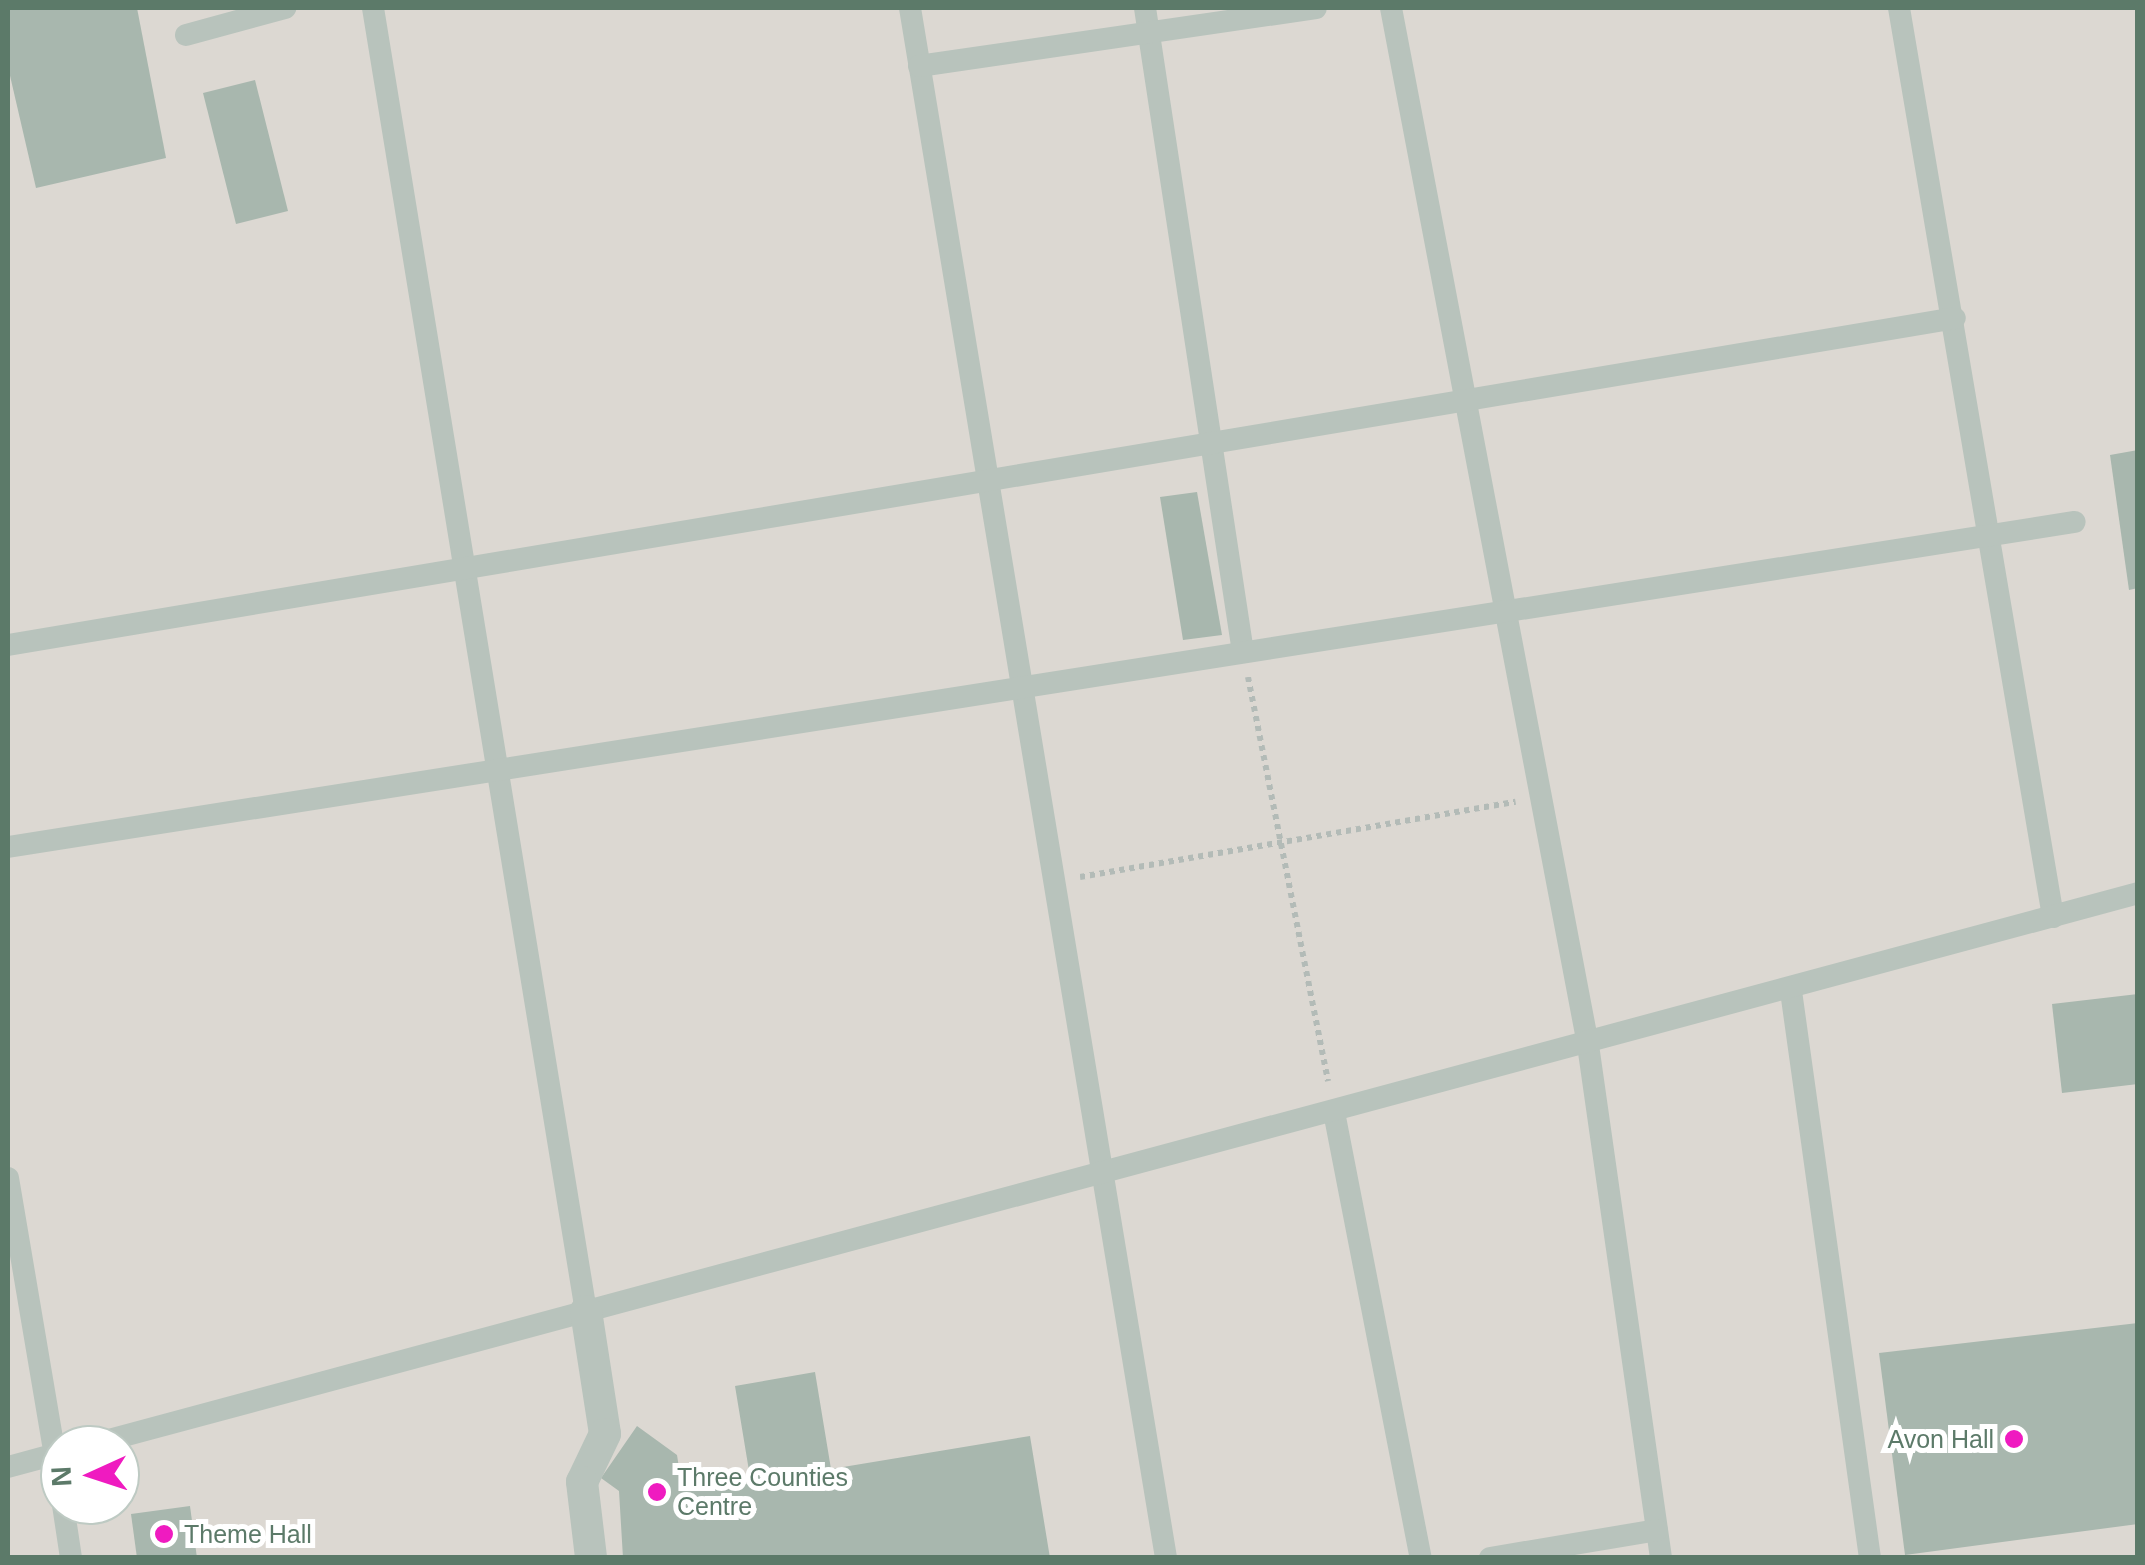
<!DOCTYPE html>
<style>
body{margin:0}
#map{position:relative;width:2145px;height:1565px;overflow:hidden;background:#f7f3f3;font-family:Arial,sans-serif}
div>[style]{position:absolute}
.green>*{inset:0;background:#dcd8d2}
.building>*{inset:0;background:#a8b7ae}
.path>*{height:6px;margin-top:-3px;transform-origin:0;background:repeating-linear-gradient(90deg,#b3bbb7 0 5px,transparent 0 10px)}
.service>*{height:22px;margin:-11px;padding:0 11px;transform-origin:11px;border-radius:11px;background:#b8c3bc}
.pedestrian>*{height:32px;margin:-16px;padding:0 16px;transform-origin:16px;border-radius:16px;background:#b8c3bc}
.dots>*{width:28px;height:28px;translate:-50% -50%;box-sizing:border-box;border:5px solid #fff;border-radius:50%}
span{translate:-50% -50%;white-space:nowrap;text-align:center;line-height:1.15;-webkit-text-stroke:10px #fff;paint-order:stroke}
.poi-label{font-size:25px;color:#5c7a69}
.right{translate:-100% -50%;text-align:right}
.left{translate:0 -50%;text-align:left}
.frame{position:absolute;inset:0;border:10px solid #5c7a69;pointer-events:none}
.north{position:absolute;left:40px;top:1425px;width:100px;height:100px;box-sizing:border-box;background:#fff;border:2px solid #becac3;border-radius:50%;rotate:267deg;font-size:28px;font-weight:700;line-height:40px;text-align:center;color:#5c7a69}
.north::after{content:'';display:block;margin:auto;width:35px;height:45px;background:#ef1bc0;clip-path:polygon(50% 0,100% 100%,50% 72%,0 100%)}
</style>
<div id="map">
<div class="green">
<i style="clip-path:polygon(evenodd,8px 8px,2137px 8px,2137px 1557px,8px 1558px,8px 8px,60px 1445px,120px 1445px,120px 1505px,60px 1505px,60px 1445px)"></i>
</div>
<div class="building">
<i style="clip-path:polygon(8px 8px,137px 8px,166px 158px,36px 188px,8px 67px)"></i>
<i style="clip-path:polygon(255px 80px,288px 211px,236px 224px,203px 93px)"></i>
<i style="clip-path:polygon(2138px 450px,2138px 588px,2129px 590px,2110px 455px)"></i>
<i style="clip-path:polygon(1197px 492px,1222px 635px,1183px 640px,1160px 497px)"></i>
<i style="clip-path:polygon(2138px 994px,2138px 1084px,2062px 1093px,2052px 1004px)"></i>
<i style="clip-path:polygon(2138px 1323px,2138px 1524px,1905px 1555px,1879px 1353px)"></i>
<i style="clip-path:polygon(815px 1372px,831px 1469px,1030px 1436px,1050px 1558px,623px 1558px,619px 1491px,601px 1478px,637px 1426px,677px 1455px,682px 1487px,751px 1483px,735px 1386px)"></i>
<i style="clip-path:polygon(190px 1506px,197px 1558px,137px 1558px,131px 1514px)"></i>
</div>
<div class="path">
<i style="left:1248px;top:677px;width:412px;rotate:78.8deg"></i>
<i style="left:1080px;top:877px;width:442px;rotate:-9.8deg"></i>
</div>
<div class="service">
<i style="left:373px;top:8px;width:1320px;rotate:80.72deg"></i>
<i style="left:910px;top:8px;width:1571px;rotate:80.62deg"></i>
<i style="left:1145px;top:8px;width:651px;rotate:81.35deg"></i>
<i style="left:1391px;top:8px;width:1056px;rotate:79.24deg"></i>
<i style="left:1588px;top:1045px;width:518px;rotate:81.9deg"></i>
<i style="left:1899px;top:8px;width:922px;rotate:80.38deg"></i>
<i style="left:186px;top:35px;width:103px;rotate:-15.3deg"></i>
<i style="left:919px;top:66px;width:401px;rotate:-8.3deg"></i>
<i style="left:8px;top:645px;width:1974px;rotate:-9.53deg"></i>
<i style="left:8px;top:847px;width:2092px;rotate:-8.94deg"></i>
<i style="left:1791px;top:991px;width:572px;rotate:82.07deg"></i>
<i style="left:1334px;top:1112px;width:454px;rotate:79deg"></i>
<i style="left:8px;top:1178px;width:311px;rotate:80.4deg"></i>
<i style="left:90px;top:1445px;width:2121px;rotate:-15.08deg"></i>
<i style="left:8px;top:1467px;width:54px;rotate:-15.1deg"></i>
<i style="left:63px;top:1505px;width:54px;rotate:81.4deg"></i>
<i style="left:1490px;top:1558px;width:169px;rotate:-9.5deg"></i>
</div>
<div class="pedestrian">
<i style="left:586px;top:1311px;width:124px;rotate:81.2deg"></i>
<i style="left:605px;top:1434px;width:53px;rotate:115.6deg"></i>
<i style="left:582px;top:1482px;width:77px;rotate:83.2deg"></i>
</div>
<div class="dots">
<i style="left:2014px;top:1439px;background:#ef1bc0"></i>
<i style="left:657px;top:1492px;background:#ef1bc0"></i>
<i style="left:164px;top:1534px;background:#ef1bc0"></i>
</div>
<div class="poi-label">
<span class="right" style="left:1994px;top:1439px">Avon Hall</span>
<span class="left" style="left:677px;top:1492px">Three Counties<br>Centre</span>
<span class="left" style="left:184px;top:1534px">Theme Hall</span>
</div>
<div class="frame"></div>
<div class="north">N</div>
</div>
